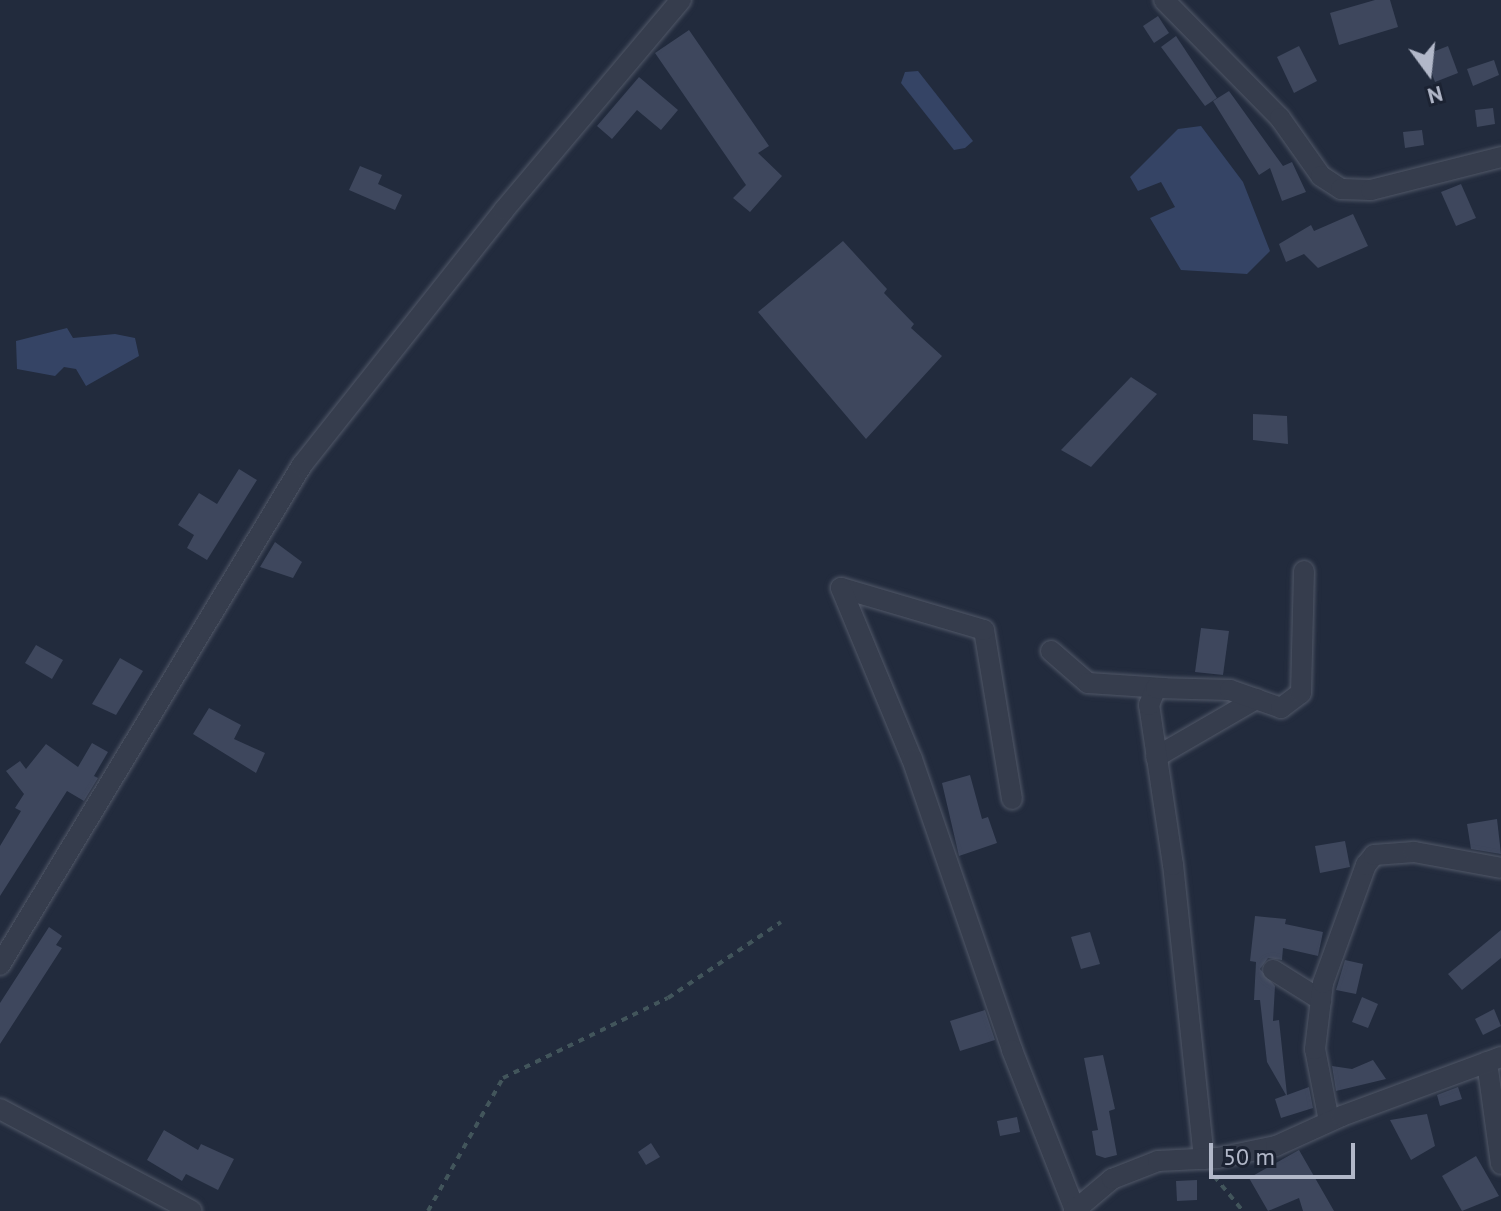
<!DOCTYPE html>
<style>
body{margin:0}
#map{position:relative;width:1501px;height:1211px;overflow:hidden;background:#222b3d;font-family:"PT Sans",sans-serif}
div>[style]{position:absolute}
.water>*{inset:0;background:#354465}
.building>*{inset:0;background:#3e475d}
.path>*{height:4px;margin-top:-2px;transform-origin:0;background:repeating-linear-gradient(90deg,#42555b 0 6px,transparent 0 12px)}
.roads{filter:drop-shadow(0 0 2px #515868) drop-shadow(0 0 2px #515868)}
.minor>*{height:20px;margin:-10px;padding:0 10px;transform-origin:10px;border-radius:10px;background:#363d4d}
span{translate:-50% -50%;white-space:nowrap;text-align:center;line-height:1.15;-webkit-text-stroke:7px #1b2232;paint-order:stroke}
.north{position:absolute;left:1389px;top:32px;width:80px;height:80px;-webkit-text-stroke:6px #1b2232;paint-order:stroke;rotate:165deg;font-size:22px;font-weight:700;line-height:32px;text-align:center;color:#b2b8c9}
.north::after{content:'';display:block;margin:auto;width:28px;height:36px;background:#b2b8c9;clip-path:polygon(50% 0,100% 100%,50% 72%,0 100%)}
.scale{position:absolute;left:1209px;top:1143px;width:146px;height:36px;box-sizing:border-box;border:4px solid #b2b8c9;border-top:0;padding-left:10px;font-size:24px;line-height:28px;white-space:nowrap;color:#b2b8c9;-webkit-text-stroke:6px #1b2232;paint-order:stroke}
</style>
<div id="map">
<div class="water">
<i style="clip-path:polygon(918px 71px,973px 141px,965px 148px,954px 150px,901px 83px,905px 72px)"></i>
<i style="clip-path:polygon(1201px 126px,1243px 182px,1270px 251px,1247px 274px,1181px 270px,1150px 218px,1175px 207px,1161px 182px,1138px 191px,1130px 177px,1178px 129px)"></i>
<i style="clip-path:polygon(67px 328px,73px 338px,115px 334px,135px 338px,139px 356px,86px 386px,76px 369px,64px 367px,55px 376px,17px 369px,16px 341px)"></i>
</div>
<div class="building">
<i style="clip-path:polygon(1375px 0,1390px 0,1398px 27px,1339px 45px,1330px 13px)"></i>
<i style="clip-path:polygon(1158px 16px,1169px 33px,1154px 43px,1143px 26px)"></i>
<i style="clip-path:polygon(689px 30px,769px 146px,758px 153px,782px 176px,750px 212px,733px 198px,746px 185px,655px 53px)"></i>
<i style="clip-path:polygon(1176px 36px,1217px 98px,1205px 106px,1161px 47px)"></i>
<i style="clip-path:polygon(1299px 46px,1317px 81px,1294px 93px,1277px 57px)"></i>
<i style="clip-path:polygon(1448px 46px,1458px 73px,1435px 82px,1425px 55px)"></i>
<i style="clip-path:polygon(1494px 60px,1499px 75px,1473px 86px,1467px 69px)"></i>
<i style="clip-path:polygon(639px 77px,678px 110px,661px 130px,637px 110px,612px 139px,597px 126px)"></i>
<i style="clip-path:polygon(1229px 91px,1283px 166px,1292px 162px,1306px 192px,1282px 201px,1270px 168px,1259px 175px,1213px 101px)"></i>
<i style="clip-path:polygon(1493px 108px,1495px 124px,1477px 127px,1475px 110px)"></i>
<i style="clip-path:polygon(1422px 130px,1424px 145px,1405px 148px,1403px 132px)"></i>
<i style="clip-path:polygon(360px 166px,382px 175px,378px 184px,402px 195px,395px 210px,349px 190px)"></i>
<i style="clip-path:polygon(1461px 184px,1476px 218px,1456px 226px,1441px 192px)"></i>
<i style="clip-path:polygon(1353px 214px,1368px 246px,1318px 268px,1304px 254px,1286px 262px,1279px 244px,1311px 225px,1314px 231px)"></i>
<i style="clip-path:polygon(843px 241px,887px 289px,884px 293px,914px 324px,911px 328px,942px 356px,866px 439px,758px 312px)"></i>
<i style="clip-path:polygon(1131px 377px,1157px 394px,1091px 467px,1061px 450px)"></i>
<i style="clip-path:polygon(1253px 414px,1287px 416px,1288px 444px,1253px 440px)"></i>
<i style="clip-path:polygon(239px 469px,257px 480px,207px 560px,187px 548px,194px 535px,178px 525px,199px 493px,217px 504px)"></i>
<i style="clip-path:polygon(275px 542px,302px 562px,293px 578px,260px 567px)"></i>
<i style="clip-path:polygon(1201px 628px,1229px 631px,1223px 675px,1195px 672px)"></i>
<i style="clip-path:polygon(36px 645px,63px 660px,52px 679px,25px 663px)"></i>
<i style="clip-path:polygon(120px 658px,143px 671px,116px 715px,92px 704px)"></i>
<i style="clip-path:polygon(209px 708px,241px 725px,234px 739px,265px 753px,256px 773px,193px 734px)"></i>
<i style="clip-path:polygon(92px 743px,108px 752px,94px 776px,98px 778px,84px 801px,67px 791px,0 896px,0 846px,21px 811px,15px 808px,24px 794px,6px 771px,20px 761px,26px 769px,46px 744px,78px 767px)"></i>
<i style="clip-path:polygon(970px 775px,982px 819px,988px 817px,997px 843px,959px 856px,942px 783px)"></i>
<i style="clip-path:polygon(1497px 819px,1501px 854px,1471px 849px,1467px 824px)"></i>
<i style="clip-path:polygon(1345px 841px,1350px 867px,1320px 873px,1315px 846px)"></i>
<i style="clip-path:polygon(1255px 916px,1286px 919px,1285px 924px,1323px 932px,1318px 956px,1283px 948px,1282px 960px,1268px 958px,1260px 969px,1275px 986px,1273px 1021px,1279px 1020px,1287px 1095px,1309px 1087px,1313px 1108px,1281px 1118px,1275px 1099px,1286px 1095px,1267px 1062px,1260px 1000px,1254px 1000px,1256px 962px,1250px 961px)"></i>
<i style="clip-path:polygon(49px 927px,62px 936px,56px 945px,62px 948px,0 1044px,0 1003px)"></i>
<i style="clip-path:polygon(1501px 930px,1501px 958px,1462px 990px,1448px 974px)"></i>
<i style="clip-path:polygon(1090px 932px,1100px 964px,1081px 969px,1071px 937px)"></i>
<i style="clip-path:polygon(1345px 960px,1363px 964px,1356px 994px,1336px 990px)"></i>
<i style="clip-path:polygon(1362px 997px,1378px 1004px,1368px 1028px,1352px 1022px)"></i>
<i style="clip-path:polygon(1494px 1009px,1501px 1026px,1483px 1035px,1475px 1019px)"></i>
<i style="clip-path:polygon(985px 1010px,995px 1040px,960px 1051px,950px 1021px)"></i>
<i style="clip-path:polygon(1103px 1055px,1115px 1109px,1109px 1111px,1117px 1155px,1105px 1158px,1096px 1155px,1092px 1131px,1098px 1130px,1084px 1058px)"></i>
<i style="clip-path:polygon(1373px 1060px,1386px 1079px,1336px 1091px,1332px 1066px,1352px 1069px)"></i>
<i style="clip-path:polygon(1458px 1087px,1462px 1099px,1440px 1106px,1437px 1095px)"></i>
<i style="clip-path:polygon(1427px 1114px,1435px 1146px,1411px 1160px,1390px 1120px)"></i>
<i style="clip-path:polygon(1017px 1117px,1020px 1132px,1000px 1136px,997px 1121px)"></i>
<i style="clip-path:polygon(164px 1130px,198px 1150px,201px 1144px,234px 1159px,218px 1190px,186px 1174px,182px 1181px,147px 1160px)"></i>
<i style="clip-path:polygon(651px 1143px,660px 1157px,646px 1165px,638px 1152px)"></i>
<i style="clip-path:polygon(1299px 1150px,1334px 1211px,1303px 1211px,1299px 1198px,1268px 1211px,1249px 1178px)"></i>
<i style="clip-path:polygon(1476px 1156px,1499px 1196px,1462px 1211px,1442px 1176px)"></i>
<i style="clip-path:polygon(1197px 1180px,1197px 1200px,1177px 1201px,1176px 1181px)"></i>
</div>
<div class="path">
<i style="left:1214px;top:1176px;width:45px;rotate:50.4deg"></i>
<i style="left:428px;top:1211px;width:153px;rotate:-60.6deg"></i>
<i style="left:503px;top:1078px;width:183px;rotate:-25.9deg"></i>
<i style="left:668px;top:998px;width:136px;rotate:-33.9deg"></i>
</div>
<div class="roads">
<div class="minor">
<i style="left:1164px;top:0;width:165px;rotate:45.5deg"></i>
<i style="left:1280px;top:118px;width:71px;rotate:54.7deg"></i>
<i style="left:1321px;top:176px;width:24px;rotate:33deg"></i>
<i style="left:1341px;top:189px;width:30px;rotate:2deg"></i>
<i style="left:1371px;top:190px;width:134px;rotate:-14.2deg"></i>
<i style="left:1051px;top:651px;width:49px;rotate:40.9deg"></i>
<i style="left:1088px;top:683px;width:76px;rotate:3.8deg"></i>
<i style="left:1156px;top:757px;width:116px;rotate:-30.1deg"></i>
<i style="left:1012px;top:799px;width:171px;rotate:-99.4deg"></i>
<i style="left:984px;top:630px;width:149px;rotate:-163.6deg"></i>
<i style="left:841px;top:588px;width:185px;rotate:67.5deg"></i>
<i style="left:912px;top:759px;width:308px;rotate:71deg"></i>
<i style="left:1012px;top:1050px;width:172px;rotate:68.5deg"></i>
<i style="left:0;top:965px;width:584px;rotate:-58.87deg"></i>
<i style="left:302px;top:465px;width:325px;rotate:-51.6deg"></i>
<i style="left:504px;top:210px;width:275px;rotate:-49.9deg"></i>
<i style="left:1273px;top:970px;width:57px;rotate:32deg"></i>
<i style="left:1487px;top:1062px;width:103px;rotate:82.2deg"></i>
<i style="left:0;top:1109px;width:217px;rotate:28deg"></i>
<i style="left:1329px;top:1121px;width:73px;rotate:-101deg"></i>
<i style="left:1315px;top:1049px;width:66px;rotate:-83.1deg"></i>
<i style="left:1323px;top:983px;width:126px;rotate:-70deg"></i>
<i style="left:1366px;top:865px;width:13px;rotate:-51deg"></i>
<i style="left:1374px;top:855px;width:40px;rotate:-4.3deg"></i>
<i style="left:1414px;top:852px;width:88px;rotate:10.4deg"></i>
<i style="left:1204px;top:1159px;width:296px;rotate:-96deg"></i>
<i style="left:1173px;top:865px;width:162px;rotate:-98.5deg"></i>
<i style="left:1149px;top:705px;width:18px;rotate:-68deg"></i>
<i style="left:1156px;top:688px;width:74px;rotate:1.5deg"></i>
<i style="left:1230px;top:690px;width:54px;rotate:19.4deg"></i>
<i style="left:1281px;top:708px;width:25px;rotate:-37deg"></i>
<i style="left:1301px;top:693px;width:122px;rotate:-88.6deg"></i>
<i style="left:1074px;top:1211px;width:50px;rotate:-40.1deg"></i>
<i style="left:1112px;top:1179px;width:49px;rotate:-21.4deg"></i>
<i style="left:1158px;top:1161px;width:60px;rotate:-2.9deg"></i>
<i style="left:1218px;top:1158px;width:59px;rotate:-11.7deg"></i>
<i style="left:1276px;top:1146px;width:72px;rotate:-24.4deg"></i>
<i style="left:1342px;top:1116px;width:170px;rotate:-20.4deg"></i>
</div>
</div>
<div class="north">N</div>
<div class="scale">50 m</div>
</div>
